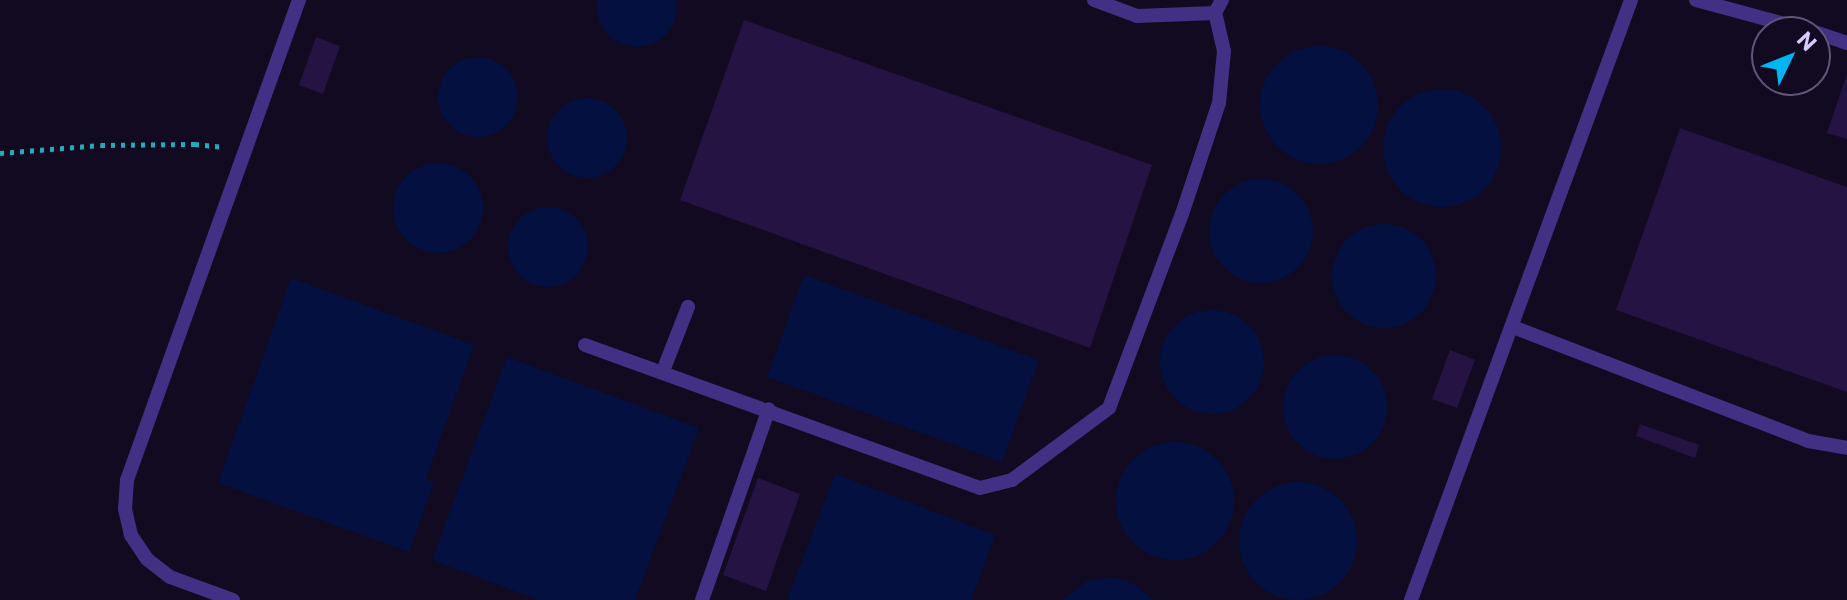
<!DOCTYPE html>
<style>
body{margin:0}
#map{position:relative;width:1847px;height:600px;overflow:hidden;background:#110a20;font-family:Commissioner,sans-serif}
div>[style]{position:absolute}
.water>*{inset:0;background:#04103f}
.round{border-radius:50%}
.building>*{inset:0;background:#251443}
.path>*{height:5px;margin-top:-2.5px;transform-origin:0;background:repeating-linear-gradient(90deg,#21acbc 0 4px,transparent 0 10px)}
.lane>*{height:14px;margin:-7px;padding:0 7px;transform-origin:7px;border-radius:7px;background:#413084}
span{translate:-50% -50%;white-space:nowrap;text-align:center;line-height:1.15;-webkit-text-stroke:6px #110a20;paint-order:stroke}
.north{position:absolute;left:1751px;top:16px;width:80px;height:80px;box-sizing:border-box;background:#110a20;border:2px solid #615679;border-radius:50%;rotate:47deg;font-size:22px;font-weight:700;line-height:32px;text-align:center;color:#d8c9ff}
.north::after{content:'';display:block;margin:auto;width:28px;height:36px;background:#00b5f4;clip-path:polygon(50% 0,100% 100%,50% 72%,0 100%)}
</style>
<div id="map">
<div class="water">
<i style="clip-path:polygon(597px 0,676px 0,677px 6px,674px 22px,666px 35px,653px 44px,637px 47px,621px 44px,608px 36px,599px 23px)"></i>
<i class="round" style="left:1260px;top:46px;width:118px;height:118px"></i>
<i class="round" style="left:438px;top:57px;width:80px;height:80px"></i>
<i class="round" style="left:1383px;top:89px;width:118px;height:118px"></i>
<i class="round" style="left:547px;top:98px;width:80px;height:80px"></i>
<i class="round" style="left:393px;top:163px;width:90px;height:90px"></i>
<i class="round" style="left:1209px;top:179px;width:104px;height:104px"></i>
<i class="round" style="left:508px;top:207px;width:80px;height:80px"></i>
<i class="round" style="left:1332px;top:224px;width:104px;height:104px"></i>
<i style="clip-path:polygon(804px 275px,1039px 360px,1002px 462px,767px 377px)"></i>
<i style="clip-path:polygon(291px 278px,474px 345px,426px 479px,434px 483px,409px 552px,218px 483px)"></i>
<i class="round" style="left:1160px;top:310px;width:104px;height:104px"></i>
<i class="round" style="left:1283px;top:355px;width:104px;height:104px"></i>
<i style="clip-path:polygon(507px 357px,699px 428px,635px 600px,539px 600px,432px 560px)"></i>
<i class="round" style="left:1116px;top:442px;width:118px;height:118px"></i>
<i style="clip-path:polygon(835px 474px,995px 535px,971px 600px,787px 600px)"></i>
<i class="round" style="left:1239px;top:482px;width:118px;height:118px"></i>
<i style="clip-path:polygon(1111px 577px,1133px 583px,1154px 600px,1062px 600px,1087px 581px)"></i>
</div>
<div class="building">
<i style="clip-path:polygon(744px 20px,1152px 165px,1090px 348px,680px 200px)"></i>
<i style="clip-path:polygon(316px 37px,340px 46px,323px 94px,299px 85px)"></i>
<i style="clip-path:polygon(1847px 74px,1847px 139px,1827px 133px)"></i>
<i style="clip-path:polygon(1680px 128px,1847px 187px,1847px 392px,1616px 310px)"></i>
<i style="clip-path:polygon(1450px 350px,1475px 360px,1457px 408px,1432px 399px)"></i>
<i style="clip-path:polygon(1640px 424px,1699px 445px,1695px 458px,1636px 436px)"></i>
<i style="clip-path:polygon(758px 478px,800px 494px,766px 591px,723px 575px)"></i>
</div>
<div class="path">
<i style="left:0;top:153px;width:101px;rotate:-4.5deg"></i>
<i style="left:101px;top:145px;width:94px;rotate:-0.6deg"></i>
<i style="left:195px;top:144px;width:29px;rotate:6deg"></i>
</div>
<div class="lane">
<i style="left:1094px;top:0;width:46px;rotate:20.4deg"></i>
<i style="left:1137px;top:16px;width:78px;rotate:-2.2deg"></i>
<i style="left:1696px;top:0;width:122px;rotate:15.2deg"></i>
<i style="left:1815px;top:32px;width:34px;rotate:19deg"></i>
<i style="left:1513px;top:327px;width:316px;rotate:21.1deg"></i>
<i style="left:1808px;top:441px;width:40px;rotate:10deg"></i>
<i style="left:585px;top:345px;width:420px;rotate:19.9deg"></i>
<i style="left:980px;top:488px;width:33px;rotate:-14deg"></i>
<i style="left:1012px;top:480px;width:121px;rotate:-36.6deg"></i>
<i style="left:1109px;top:408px;width:207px;rotate:-69.4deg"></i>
<i style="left:1182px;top:214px;width:117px;rotate:-71.6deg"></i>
<i style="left:1219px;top:103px;width:52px;rotate:-84.5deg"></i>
<i style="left:1224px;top:51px;width:39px;rotate:-103deg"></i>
<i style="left:1215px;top:13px;width:15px;rotate:-62deg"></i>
<i style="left:663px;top:371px;width:69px;rotate:-68.7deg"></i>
<i style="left:233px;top:600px;width:67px;rotate:-159.9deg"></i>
<i style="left:170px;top:577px;width:29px;rotate:-142deg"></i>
<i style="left:147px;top:559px;width:29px;rotate:-124deg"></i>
<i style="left:131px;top:535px;width:27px;rotate:-103deg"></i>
<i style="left:125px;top:509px;width:29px;rotate:-86deg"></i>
<i style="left:127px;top:480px;width:510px;rotate:-70.29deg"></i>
<i style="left:702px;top:600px;width:202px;rotate:-70.7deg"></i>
<i style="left:1411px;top:600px;width:639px;rotate:-69.86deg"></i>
</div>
<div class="north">N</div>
</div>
